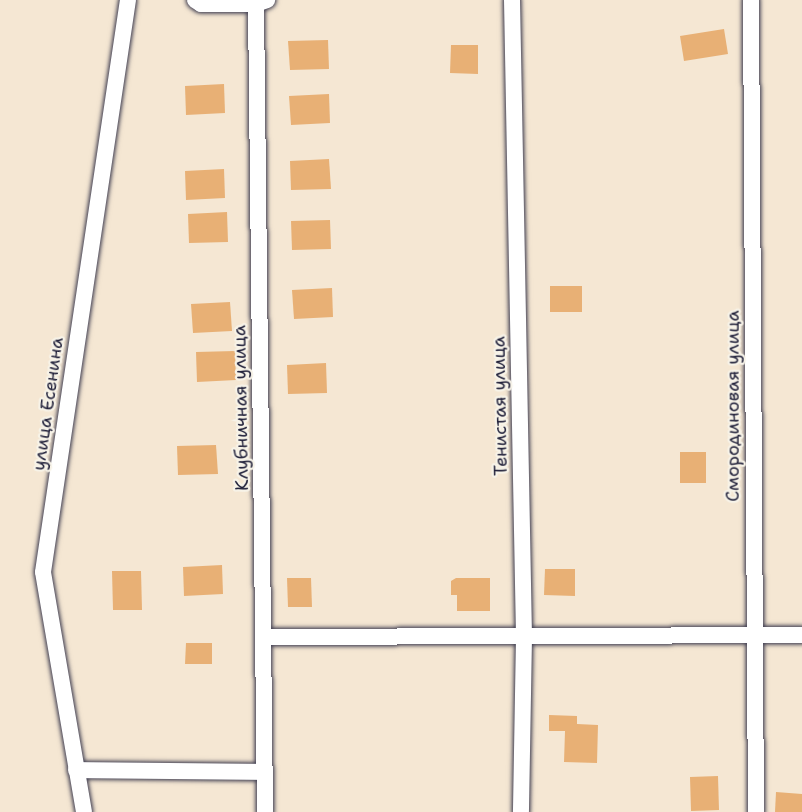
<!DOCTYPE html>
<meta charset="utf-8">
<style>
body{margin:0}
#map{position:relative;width:802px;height:812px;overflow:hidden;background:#f5e7d3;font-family:"Shantell Sans",sans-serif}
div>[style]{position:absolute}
.building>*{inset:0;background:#e8b075}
.roads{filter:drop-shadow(0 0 2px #424052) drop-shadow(0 0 2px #424052)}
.street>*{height:16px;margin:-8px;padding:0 8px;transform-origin:8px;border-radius:8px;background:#fff}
span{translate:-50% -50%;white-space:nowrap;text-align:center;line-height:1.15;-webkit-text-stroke:4.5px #f7f3e8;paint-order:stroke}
.street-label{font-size:18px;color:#22223b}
</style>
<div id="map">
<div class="building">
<i style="clip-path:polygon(724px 29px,728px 54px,684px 61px,680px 36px)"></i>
<i style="clip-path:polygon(328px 40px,329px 69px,290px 70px,288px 41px)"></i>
<i style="clip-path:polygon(451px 45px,478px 45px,478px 74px,450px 73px)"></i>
<i style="clip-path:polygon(224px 84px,225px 113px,186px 115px,185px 86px)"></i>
<i style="clip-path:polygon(329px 94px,330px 123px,291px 125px,289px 96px)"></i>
<i style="clip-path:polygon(329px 159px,331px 189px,291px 190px,290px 161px)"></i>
<i style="clip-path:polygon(224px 169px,225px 198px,186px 200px,185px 171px)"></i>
<i style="clip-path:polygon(227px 212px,228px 242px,189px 243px,188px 214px)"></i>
<i style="clip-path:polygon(330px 220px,331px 249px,292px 250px,291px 221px)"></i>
<i style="clip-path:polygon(550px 286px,582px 286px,582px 312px,550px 312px)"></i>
<i style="clip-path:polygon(332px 288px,333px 317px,294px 319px,292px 290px)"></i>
<i style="clip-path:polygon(230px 302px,232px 331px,193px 333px,191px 304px)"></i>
<i style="clip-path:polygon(235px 351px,236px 380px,197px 382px,196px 352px)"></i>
<i style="clip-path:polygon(326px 363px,327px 393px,288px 394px,287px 365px)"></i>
<i style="clip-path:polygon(216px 445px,218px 474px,178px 475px,177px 446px)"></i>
<i style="clip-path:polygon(680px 452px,706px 452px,706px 483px,680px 483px)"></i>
<i style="clip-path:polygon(222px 565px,223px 594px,184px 596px,183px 567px)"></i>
<i style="clip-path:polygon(545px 569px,575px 569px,575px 596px,544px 595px)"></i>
<i style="clip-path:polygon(112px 571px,141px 571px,142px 610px,113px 610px)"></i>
<i style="clip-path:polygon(287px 578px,311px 578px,312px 607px,288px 607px)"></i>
<i style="clip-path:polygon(456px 578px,490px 578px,490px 611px,457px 611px,457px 595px,451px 595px,451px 581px)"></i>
<i style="clip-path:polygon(186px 643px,212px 643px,212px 664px,185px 664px)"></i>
<i style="clip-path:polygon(549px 715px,577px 716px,577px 724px,598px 725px,597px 763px,564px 762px,565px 731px,549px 731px)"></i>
<i style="clip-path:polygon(718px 776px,719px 810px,691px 811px,690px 777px)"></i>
<i style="clip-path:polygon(776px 792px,802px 794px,802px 812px,775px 812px)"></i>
</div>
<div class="roads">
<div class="street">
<i style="left:195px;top:0;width:7px;rotate:34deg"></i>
<i style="left:201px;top:4px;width:55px"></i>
<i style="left:256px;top:4px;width:12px;rotate:-20deg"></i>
<i style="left:512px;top:0;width:637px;rotate:88.92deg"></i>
<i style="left:524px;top:637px;width:175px;rotate:91deg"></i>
<i style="left:751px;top:0;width:812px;rotate:89.65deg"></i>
<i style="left:256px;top:4px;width:808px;rotate:89.36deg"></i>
<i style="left:263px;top:637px;width:539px;rotate:-0.21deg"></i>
<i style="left:76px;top:770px;width:188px;rotate:0.6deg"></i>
<i style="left:84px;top:812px;width:243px;rotate:-99.7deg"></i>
<i style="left:43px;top:572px;width:578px;rotate:-81.55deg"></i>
</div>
</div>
<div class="street-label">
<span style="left:48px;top:404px;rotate:-82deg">улица Есенина</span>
<span style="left:500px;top:406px;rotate:-91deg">Тенистая улица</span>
<span style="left:733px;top:406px;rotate:-90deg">Смородиновая улица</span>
<span style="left:241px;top:408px;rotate:-91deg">Клубничная улица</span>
</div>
</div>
